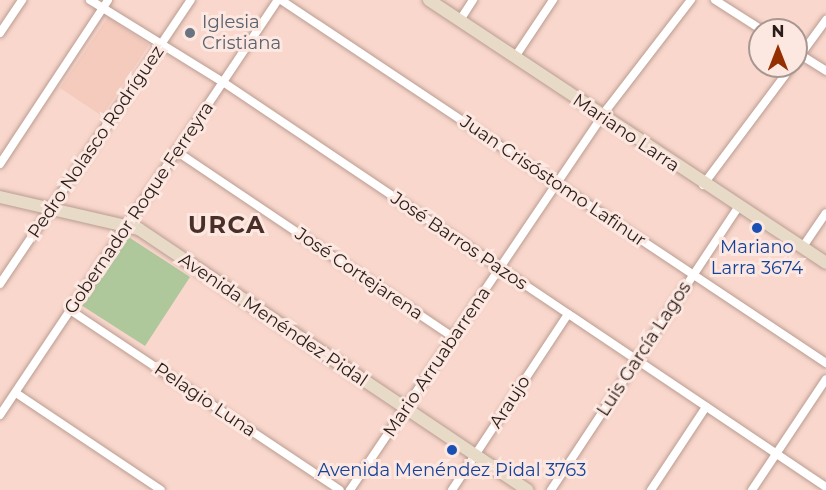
<!DOCTYPE html>
<meta charset="utf-8">
<style>
body{margin:0}
#map{position:relative;width:826px;height:490px;overflow:hidden;background:#f9d7cc;font-family:Montserrat,sans-serif}
div>[style]{position:absolute}
.built>*{inset:0;background:#f4cbbd}
.green>*{inset:0;background:#aec79b}
.roads{filter:drop-shadow(0 0 2px #bb9c91) drop-shadow(0 0 2px #bb9c91)}
.minor>*{height:8px;margin:-4px;padding:0 4px;transform-origin:4px;border-radius:4px;background:#fff}
.secondary>*{height:12px;margin:-6px;padding:0 6px;transform-origin:6px;border-radius:6px;background:#e7dbc8}
.dots>*{width:16px;height:16px;translate:-50% -50%;box-sizing:border-box;border:3px solid #fce8e1;border-radius:50%}
span{translate:-50% -50%;white-space:nowrap;text-align:center;line-height:1.15;-webkit-text-stroke:6px #fce8e1;paint-order:stroke}
.worship-label{font-size:18px;color:#5b616d}
.left{translate:0 -50%;text-align:left}
.street-label{font-size:18px;color:#291d19}
.transit-label{font-size:18px;color:#164399}
.district-label{font-size:24px;color:#492f27;font-weight:700;letter-spacing:1.5px}
.north{position:absolute;left:748px;top:18px;width:60px;height:60px;box-sizing:border-box;background:#fce8e1;border:2px solid #a89791;border-radius:50%;rotate:0deg;font-size:16px;font-weight:700;line-height:24px;text-align:center;color:#291d19}
.north::after{content:'';display:block;margin:auto;width:21px;height:27px;background:#942f01;clip-path:polygon(50% 0,100% 100%,50% 72%,0 100%)}
</style>
<div id="map">
<div class="built">
<i style="clip-path:polygon(108px 17px,149px 45px,102px 116px,60px 88px)"></i>
</div>
<div class="green">
<i style="clip-path:polygon(127px 236px,190px 277px,145px 346px,81px 305px)"></i>
</div>
<div class="roads">
<div class="minor">
<i style="left:90px;top:0;width:156px;rotate:31.7deg"></i>
<i style="left:223px;top:82px;width:726px;rotate:33.89deg"></i>
<i style="left:281px;top:0;width:655px;rotate:33.67deg"></i>
<i style="left:715px;top:0;width:56px;rotate:32.6deg"></i>
<i style="left:460px;top:20px;width:24px;rotate:-57deg"></i>
<i style="left:0;top:33px;width:40px;rotate:-56deg"></i>
<i style="left:796px;top:52px;width:36px;rotate:32deg"></i>
<i style="left:515px;top:57px;width:69px;rotate:-56.3deg"></i>
<i style="left:796px;top:61px;width:51px;rotate:-53.8deg"></i>
<i style="left:176px;top:151px;width:334px;rotate:33.9deg"></i>
<i style="left:0;top:164px;width:196px;rotate:-56.6deg"></i>
<i style="left:703px;top:185px;width:149px;rotate:-53.2deg"></i>
<i style="left:802px;top:248px;width:42px;rotate:-55.6deg"></i>
<i style="left:0;top:284px;width:342px;rotate:-56.1deg"></i>
<i style="left:70px;top:310px;width:324px;rotate:33.7deg"></i>
<i style="left:16px;top:393px;width:174px;rotate:33.8deg"></i>
<i style="left:0;top:415px;width:500px;rotate:-56.2deg"></i>
<i style="left:350px;top:490px;width:460px;rotate:-56deg"></i>
<i style="left:607px;top:109px;width:138px;rotate:-52.4deg"></i>
<i style="left:452px;top:490px;width:211px;rotate:-56.6deg"></i>
<i style="left:551px;top:490px;width:338px;rotate:-56.5deg"></i>
<i style="left:651px;top:490px;width:100px;rotate:-56.5deg"></i>
<i style="left:752px;top:490px;width:133px;rotate:-56.3deg"></i>
</div>
<div class="secondary">
<i style="left:429px;top:0;width:476px;rotate:33.5deg"></i>
<i style="left:0;top:197px;width:143px;rotate:13deg"></i>
<i style="left:139px;top:229px;width:468px;rotate:33.9deg"></i>
</div>
</div>
<div class="dots">
<i style="left:190px;top:33px;background:#6b7280"></i>
<i style="left:757px;top:228px;background:#1a4fb4"></i>
<i style="left:452px;top:450px;background:#1a4fb4"></i>
</div>
<div class="worship-label">
<span class="left" style="left:202px;top:33px">Iglesia<br>Cristiana</span>
</div>
<div class="street-label">
<span style="left:626px;top:133px;rotate:34deg">Mariano Larra</span>
<span style="left:96px;top:142px;rotate:-56deg">Pedro Nolasco Rodríguez</span>
<span style="left:553px;top:181px;rotate:34deg">Juan Crisóstomo Lafinur</span>
<span style="left:139px;top:208px;rotate:-56deg">Gobernador Roque Ferreyra</span>
<span style="left:459px;top:241px;rotate:34deg">José Barros Pazos</span>
<span style="left:359px;top:274px;rotate:34deg">José Cortejarena</span>
<span style="left:273px;top:320px;rotate:34deg">Avenida Menéndez Pidal</span>
<span style="left:644px;top:349px;rotate:-57deg">Luis García Lagos</span>
<span style="left:437px;top:362px;rotate:-56deg">Mario Arruabarrena</span>
<span style="left:205px;top:400px;rotate:34deg">Pelagio Luna</span>
<span style="left:510px;top:402px;rotate:-57deg">Araujo</span>
</div>
<div class="transit-label">
<span style="left:757px;top:258px">Mariano<br>Larra 3674</span>
<span style="left:452px;top:470px">Avenida Menéndez Pidal 3763</span>
</div>
<div class="district-label">
<span style="left:227px;top:225px">URCA</span>
</div>
<div class="north">N</div>
</div>
